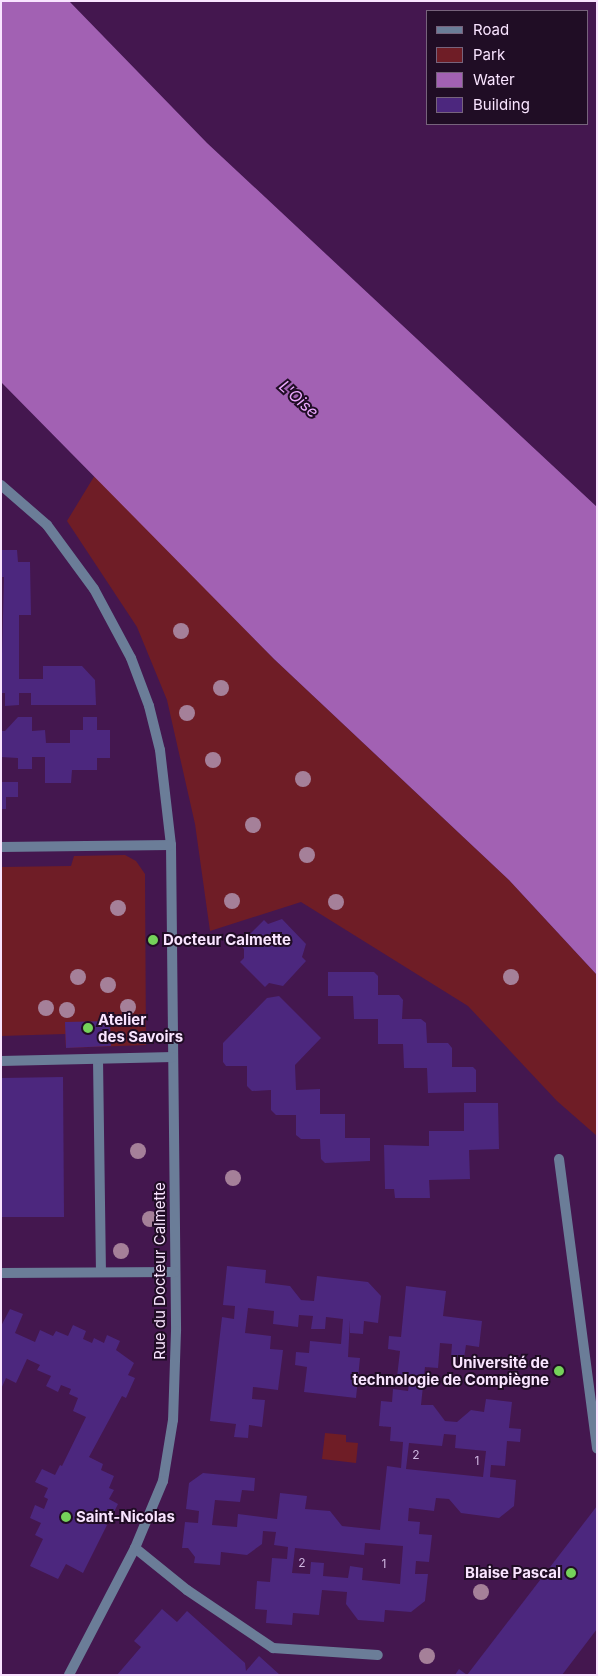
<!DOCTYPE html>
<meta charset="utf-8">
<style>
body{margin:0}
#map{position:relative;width:598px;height:1676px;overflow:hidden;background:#44174f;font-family:Inter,sans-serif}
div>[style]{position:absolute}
.green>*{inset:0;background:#6f1d26}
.water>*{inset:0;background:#a261b3}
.building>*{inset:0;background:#4c277e}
.lane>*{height:10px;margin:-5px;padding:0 5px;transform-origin:5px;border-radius:5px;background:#6b7d98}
.street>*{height:10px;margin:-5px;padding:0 5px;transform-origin:5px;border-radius:5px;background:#6b7d98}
.trees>*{width:16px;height:16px;margin:-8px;border-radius:50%;background:#a58099}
.dots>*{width:14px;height:14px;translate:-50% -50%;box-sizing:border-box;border:2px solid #200d25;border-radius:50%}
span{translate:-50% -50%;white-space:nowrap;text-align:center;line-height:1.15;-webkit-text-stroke:4px #200d25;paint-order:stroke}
.number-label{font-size:12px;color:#ceb5df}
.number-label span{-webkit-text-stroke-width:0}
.poi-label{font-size:15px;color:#f9e4ff;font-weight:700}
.left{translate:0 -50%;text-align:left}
.right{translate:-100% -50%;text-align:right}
.street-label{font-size:15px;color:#f9e4ff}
.water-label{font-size:16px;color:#eca9fe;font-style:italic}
.frame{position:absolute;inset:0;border:2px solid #f9e4ff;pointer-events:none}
.legend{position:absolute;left:426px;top:10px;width:162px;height:115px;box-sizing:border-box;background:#200d25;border:1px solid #77637c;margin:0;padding:6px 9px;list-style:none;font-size:15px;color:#f9e4ff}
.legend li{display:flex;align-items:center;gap:10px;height:25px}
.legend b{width:25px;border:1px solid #77637c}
</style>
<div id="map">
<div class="green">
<i style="clip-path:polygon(95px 475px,274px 659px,509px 880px,597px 975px,597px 1136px,557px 1101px,468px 1006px,301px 902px,210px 931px,195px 824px,167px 700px,137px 627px,67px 521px)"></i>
<i style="clip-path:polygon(125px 855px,136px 861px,145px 874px,146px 1045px,66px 1048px,65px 1034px,1px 1036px,1px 867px,71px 866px,74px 856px)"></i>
<i style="clip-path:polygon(325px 1433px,346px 1435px,346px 1442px,358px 1443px,356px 1463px,322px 1459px)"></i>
</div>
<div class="water">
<i style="clip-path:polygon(1px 1px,69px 1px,207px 143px,597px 507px,597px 975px,509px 880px,274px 659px,1px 382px)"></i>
</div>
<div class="building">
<i style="clip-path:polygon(1px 550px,17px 550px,18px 562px,30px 562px,31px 615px,19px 615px,19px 679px,43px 679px,43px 666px,82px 666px,95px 680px,96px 705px,31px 705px,31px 693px,19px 693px,19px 705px,5px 706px,5px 693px,1px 693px,4px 577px,1px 577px)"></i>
<i style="clip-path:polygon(18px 717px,32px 717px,32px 731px,45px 730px,46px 743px,70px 743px,70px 730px,83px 730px,83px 717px,97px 717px,97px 730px,110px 730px,110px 758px,97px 758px,97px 770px,72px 770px,71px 783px,45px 783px,45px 757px,32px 757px,32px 769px,18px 769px,18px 758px,1px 757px,1px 731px,5px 731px)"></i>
<i style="clip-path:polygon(1px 782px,18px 782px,18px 797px,6px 797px,6px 809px,1px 809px)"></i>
<i style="clip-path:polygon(282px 919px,306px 944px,302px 957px,306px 961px,283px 986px,269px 983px,265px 987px,240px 962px,244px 958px,244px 949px,240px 944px,264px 920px,268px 924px)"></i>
<i style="clip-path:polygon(328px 972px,374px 972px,378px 976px,378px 995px,399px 995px,403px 1000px,402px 1019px,421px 1019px,426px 1023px,427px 1043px,448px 1043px,452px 1048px,452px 1067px,473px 1067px,476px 1070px,476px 1092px,428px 1093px,427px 1068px,404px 1068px,403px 1044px,378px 1044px,378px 1019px,354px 1019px,353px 996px,328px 996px)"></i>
<i style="clip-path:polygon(279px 996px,321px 1038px,295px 1065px,296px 1090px,320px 1089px,320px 1114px,345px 1114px,345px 1138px,370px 1138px,370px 1161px,325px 1163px,321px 1159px,320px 1139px,301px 1139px,296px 1135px,296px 1115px,276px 1115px,271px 1110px,271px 1090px,252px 1091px,247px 1086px,247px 1066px,226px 1066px,223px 1062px,223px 1043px,267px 998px)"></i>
<i style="clip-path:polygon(110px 1021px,111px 1046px,66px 1048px,65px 1022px)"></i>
<i style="clip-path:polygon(63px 1077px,64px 1217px,1px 1217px,1px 1078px)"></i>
<i style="clip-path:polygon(464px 1103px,498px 1103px,499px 1149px,469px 1150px,470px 1179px,429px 1180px,430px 1198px,395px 1198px,394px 1189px,385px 1189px,384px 1145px,429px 1146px,429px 1131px,464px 1131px)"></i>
<i style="clip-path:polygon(227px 1266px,266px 1270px,265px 1283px,290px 1286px,301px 1300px,314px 1301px,317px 1276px,368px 1282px,381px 1296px,378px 1323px,364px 1321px,363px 1334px,350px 1333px,350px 1320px,348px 1357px,360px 1358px,356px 1398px,304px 1392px,307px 1367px,295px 1365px,296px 1352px,309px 1353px,310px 1341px,341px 1344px,343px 1319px,326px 1317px,325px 1329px,311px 1329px,313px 1316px,299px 1315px,298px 1327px,273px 1324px,274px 1311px,248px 1308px,245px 1333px,271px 1336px,270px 1349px,283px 1350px,278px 1390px,253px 1387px,252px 1399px,265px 1400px,262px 1427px,249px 1425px,248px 1438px,234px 1437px,236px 1424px,210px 1421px,222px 1317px,234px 1319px,235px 1306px,223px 1305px)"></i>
<i style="clip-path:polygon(evenodd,406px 1286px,446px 1291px,443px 1316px,482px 1321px,479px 1347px,466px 1345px,464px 1358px,451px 1357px,452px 1344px,440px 1343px,438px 1368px,425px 1367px,421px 1405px,433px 1405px,445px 1421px,457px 1422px,471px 1410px,484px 1412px,486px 1399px,512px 1402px,509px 1428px,521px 1429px,520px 1442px,507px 1441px,505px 1466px,491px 1465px,490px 1477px,516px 1480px,514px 1506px,499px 1518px,461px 1513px,449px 1499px,436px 1498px,434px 1511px,409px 1508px,408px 1521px,420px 1522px,419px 1534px,432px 1535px,429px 1562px,416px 1561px,415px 1574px,428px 1574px,425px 1601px,411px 1612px,385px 1610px,384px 1622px,358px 1620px,346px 1604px,347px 1592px,322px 1590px,319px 1615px,293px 1613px,292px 1625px,266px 1623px,267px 1610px,255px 1609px,257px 1581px,270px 1582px,272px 1558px,287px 1559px,288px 1547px,274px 1545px,276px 1532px,263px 1531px,262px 1544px,247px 1555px,221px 1552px,220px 1565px,194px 1563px,195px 1557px,188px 1548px,182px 1548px,185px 1522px,198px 1523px,199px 1511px,186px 1509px,189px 1483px,203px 1473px,255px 1478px,254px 1491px,242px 1490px,240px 1502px,215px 1500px,212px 1525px,237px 1527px,238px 1514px,277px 1519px,280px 1493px,307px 1496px,305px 1509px,330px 1511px,342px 1526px,380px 1530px,387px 1466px,401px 1468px,403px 1442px,390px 1441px,391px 1427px,379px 1426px,381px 1401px,392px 1402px,393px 1389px,408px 1391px,410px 1378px,397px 1377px,400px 1351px,388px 1349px,389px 1336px,401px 1337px,406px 1286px,444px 1434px,456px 1435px,455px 1448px,486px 1451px,483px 1477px,406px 1469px,409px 1443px,442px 1446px,444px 1434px,406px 1286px,365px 1543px,403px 1546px,400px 1584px,362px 1580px,363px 1568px,350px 1566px,348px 1578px,323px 1576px,324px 1563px,311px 1562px,310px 1574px,292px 1573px,295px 1548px,364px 1555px,365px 1543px)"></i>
<i style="clip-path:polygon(10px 1309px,23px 1314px,15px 1333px,35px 1342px,40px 1330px,53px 1336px,56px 1331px,68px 1336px,73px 1325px,86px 1331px,83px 1339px,92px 1343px,94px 1338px,104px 1343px,107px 1335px,120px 1341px,116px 1350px,134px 1363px,128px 1375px,135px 1378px,126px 1398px,122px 1396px,89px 1457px,103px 1464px,101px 1470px,114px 1476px,109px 1488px,114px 1490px,109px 1499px,118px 1504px,112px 1516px,105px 1513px,101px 1522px,107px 1525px,83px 1573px,66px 1564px,58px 1579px,30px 1566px,43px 1539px,35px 1535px,41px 1523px,30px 1518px,35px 1505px,44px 1509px,48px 1499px,44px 1497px,48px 1488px,35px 1482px,42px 1469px,55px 1475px,60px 1465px,62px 1466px,86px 1417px,73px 1411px,78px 1398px,69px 1394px,71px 1389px,61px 1385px,58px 1392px,46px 1386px,51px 1376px,37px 1370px,40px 1365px,27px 1359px,16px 1383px,6px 1378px,1px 1389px,1px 1326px)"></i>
<i style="clip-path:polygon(597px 1506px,597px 1629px,562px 1675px,467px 1675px)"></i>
<i style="clip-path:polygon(162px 1609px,177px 1622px,187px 1611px,245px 1663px,246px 1671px,259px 1656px,280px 1675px,117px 1675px,141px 1647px,134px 1641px)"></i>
<i style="clip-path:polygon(459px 1669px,467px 1675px,455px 1675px)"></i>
</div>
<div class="lane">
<i style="left:559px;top:1159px;width:292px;rotate:82.5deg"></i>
<i style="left:135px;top:1548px;width:67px;rotate:38.9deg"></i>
<i style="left:187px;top:1590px;width:104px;rotate:34deg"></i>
<i style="left:273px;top:1648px;width:105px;rotate:3.8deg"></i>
</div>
<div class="street">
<i style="left:1px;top:485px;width:61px;rotate:41deg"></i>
<i style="left:47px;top:525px;width:79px;rotate:53.7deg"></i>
<i style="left:94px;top:589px;width:78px;rotate:61.8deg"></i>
<i style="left:131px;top:658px;width:51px;rotate:69.4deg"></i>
<i style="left:149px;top:706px;width:45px;rotate:76deg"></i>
<i style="left:160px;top:750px;width:96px;rotate:83.4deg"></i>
<i style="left:171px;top:845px;width:486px;rotate:89.4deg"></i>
<i style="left:176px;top:1331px;width:89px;rotate:91.9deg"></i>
<i style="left:173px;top:1420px;width:62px;rotate:99.3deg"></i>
<i style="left:163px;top:1481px;width:73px;rotate:112.7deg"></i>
<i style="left:135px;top:1548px;width:143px;rotate:117.5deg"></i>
<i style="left:1px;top:847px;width:170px;rotate:-0.7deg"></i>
<i style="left:98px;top:1059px;width:213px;rotate:89.2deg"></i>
<i style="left:1px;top:1061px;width:172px;rotate:-1.3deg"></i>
<i style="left:1px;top:1273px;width:174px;rotate:-0.3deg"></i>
</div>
<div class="trees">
<i style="left:181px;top:631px"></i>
<i style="left:221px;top:688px"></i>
<i style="left:187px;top:713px"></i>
<i style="left:213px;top:760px"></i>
<i style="left:303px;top:779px"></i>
<i style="left:253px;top:825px"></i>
<i style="left:307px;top:855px"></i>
<i style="left:232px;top:901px"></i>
<i style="left:336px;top:902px"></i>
<i style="left:118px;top:908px"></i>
<i style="left:78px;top:977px"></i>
<i style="left:511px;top:977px"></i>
<i style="left:108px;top:985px"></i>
<i style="left:128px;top:1007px"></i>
<i style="left:46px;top:1008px"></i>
<i style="left:67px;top:1010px"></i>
<i style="left:138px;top:1151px"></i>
<i style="left:233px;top:1178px"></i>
<i style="left:150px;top:1219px"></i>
<i style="left:121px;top:1251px"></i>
<i style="left:481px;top:1592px"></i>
<i style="left:427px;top:1656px"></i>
</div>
<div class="dots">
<i style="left:153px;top:940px;background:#75d25a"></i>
<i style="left:88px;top:1028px;background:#75d25a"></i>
<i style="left:559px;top:1371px;background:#75d25a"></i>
<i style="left:66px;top:1517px;background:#75d25a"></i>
<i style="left:571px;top:1573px;background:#75d25a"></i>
</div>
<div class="number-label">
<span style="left:416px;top:1455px">2</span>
<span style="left:477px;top:1461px">1</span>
<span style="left:302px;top:1563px">2</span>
<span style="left:384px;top:1564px">1</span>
</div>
<div class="poi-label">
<span class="left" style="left:163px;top:940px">Docteur Calmette</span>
<span class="left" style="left:98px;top:1028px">Atelier<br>des Savoirs</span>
<span class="right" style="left:549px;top:1371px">Université de<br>technologie de Compiègne</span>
<span class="left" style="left:76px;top:1517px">Saint-Nicolas</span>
<span class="right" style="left:561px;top:1573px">Blaise Pascal</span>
</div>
<div class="street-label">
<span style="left:160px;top:1271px;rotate:-90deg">Rue du Docteur Calmette</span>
</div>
<div class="water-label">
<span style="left:299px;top:399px;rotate:42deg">L'Oise</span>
</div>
<div class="frame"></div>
<ul class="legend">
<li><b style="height:6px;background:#6b7d98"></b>Road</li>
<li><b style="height:14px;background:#6f1d26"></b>Park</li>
<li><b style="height:14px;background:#a261b3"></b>Water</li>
<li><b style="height:14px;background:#4c277e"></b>Building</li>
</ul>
</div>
